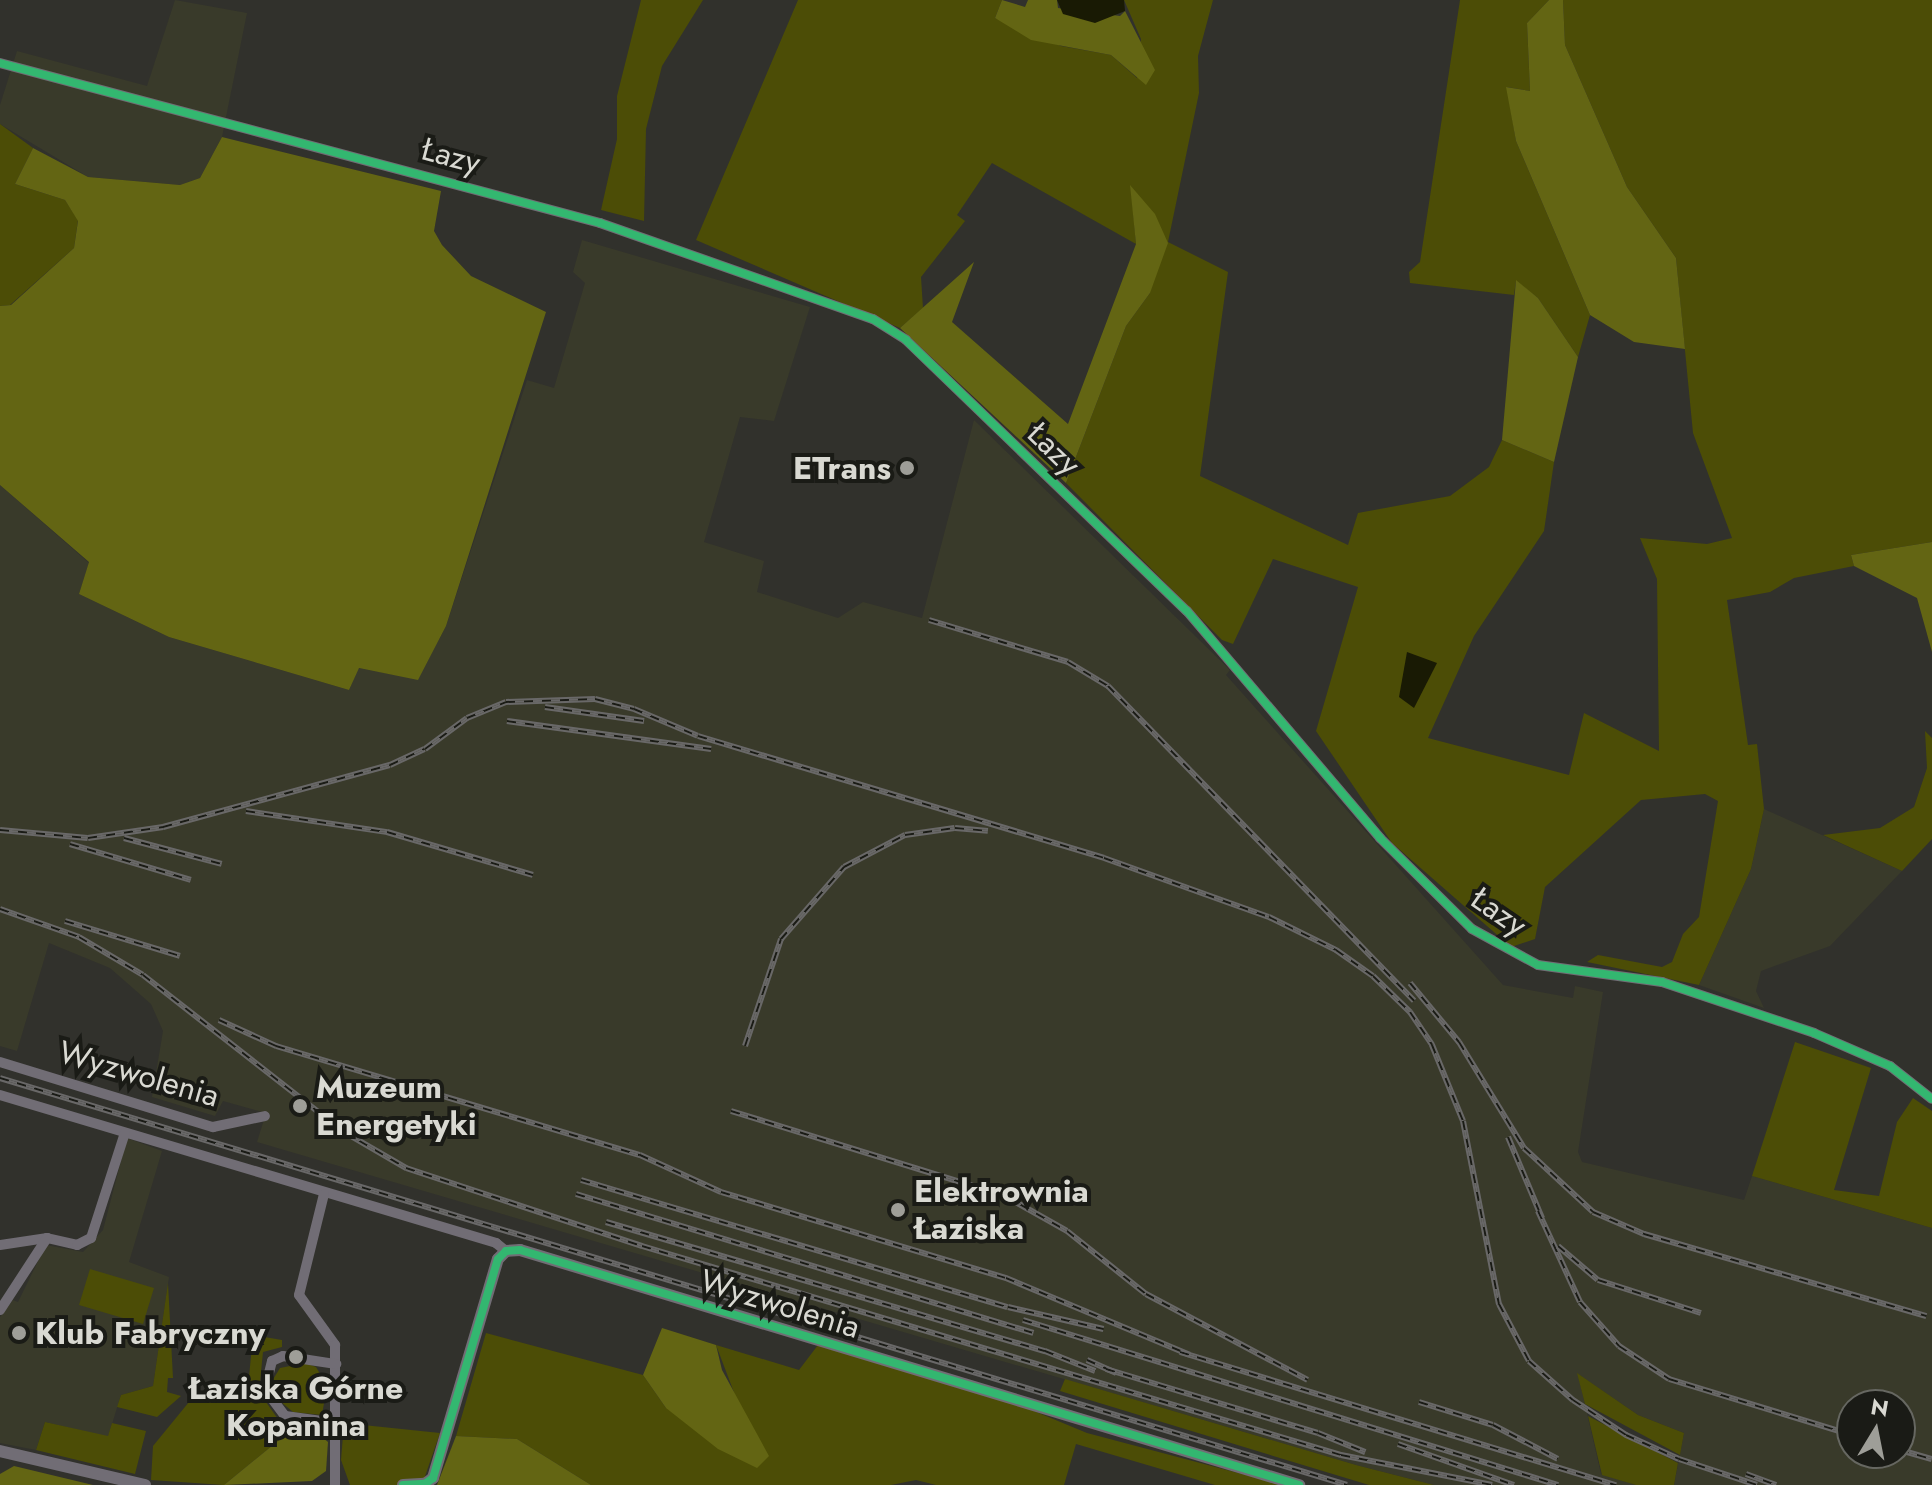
<!DOCTYPE html>
<meta charset="utf-8">
<style>
body{margin:0}
#map{position:relative;width:1932px;height:1485px;overflow:hidden;background:#31312c;font-family:Jost,sans-serif}
div>[style]{position:absolute}
.built>*{inset:0;background:#393a2a}
.green>*{inset:0;background:#4c4d06}
.forest>*{inset:0;background:#636513}
.water>*{inset:0;background:#191a04}
.minor>*{height:10px;margin:-5px;padding:0 5px;transform-origin:5px;border-radius:5px;background:#716d75}
.tertiary>*{height:12px;margin:-6px;padding:0 6px;transform-origin:6px;border-radius:6px;background:#716d75}
.rail>*{height:6px;margin-top:-3px;transform-origin:0;background:repeating-linear-gradient(90deg,#1a1b16 0 9px,#696868 0 18px);box-sizing:border-box;border-block:2px solid #696868}
.cycleway>*{height:8px;margin:-4px;padding:0 4px;transform-origin:4px;border-radius:4px;background:#33b770}
.dots>*{width:22px;height:22px;translate:-50% -50%;box-sizing:border-box;border:4px solid #1a1b16;border-radius:50%}
span{translate:-50% -50%;white-space:nowrap;text-align:center;line-height:1.15;-webkit-text-stroke:8px #1a1b16;paint-order:stroke}
.street-label{font-size:32px;color:#d9d9d2}
.poi-label{font-size:32px;color:#d9d9d2;font-weight:700}
.right{translate:-100% -50%;text-align:right}
.left{translate:0 -50%;text-align:left}
.north{position:absolute;left:1836px;top:1389px;width:80px;height:80px;box-sizing:border-box;background:#1a1b16;border:2px solid #666761;border-radius:50%;rotate:10deg;font-size:22px;font-weight:700;line-height:32px;text-align:center;color:#d9d9d2}
.north::after{content:'';display:block;margin:auto;width:28px;height:36px;background:#9e9e98;clip-path:polygon(50% 0,100% 100%,50% 72%,0 100%)}
</style>
<div id="map">
<div class="built">
<i style="clip-path:polygon(175px 0,247px 13px,222px 137px,200px 178px,180px 185px,88px 177px,0 124px,0 105px,17px 51px,147px 86px)"></i>
<i style="clip-path:polygon(evenodd,582px 240px,810px 307px,774px 421px,740px 417px,704px 542px,764px 561px,757px 592px,838px 618px,863px 602px,922px 618px,974px 420px,1230px 670px,1226px 675px,1503px 985px,1573px 998px,1575px 986px,1603px 992px,1578px 1152px,1582px 1162px,1744px 1200px,1752px 1176px,1932px 1228px,1932px 1485px,1674px 1485px,1684px 1433px,1638px 1415px,1578px 1374px,1601px 1474px,1636px 1485px,1434px 1485px,1356px 1465px,257px 1142px,266px 1113px,223px 1101px,215px 1116px,152px 1097px,163px 1031px,151px 1004px,110px 968px,49px 943px,17px 1051px,0 1046px,0 485px,89px 563px,79px 594px,169px 637px,349px 690px,358px 668px,418px 679px,446px 626px,527px 380px,554px 388px,585px 283px,573px 272px,582px 240px,1852px 1405px,1900px 1405px,1900px 1453px,1852px 1453px,1852px 1405px)"></i>
<i style="clip-path:polygon(1764px 809px,1902px 871px,1830px 946px,1761px 971px,1756px 991px,1764px 1008px,1699px 985px,1751px 869px)"></i>
<i style="clip-path:polygon(127px 1138px,162px 1151px,129px 1262px,169px 1277px,153px 1386px,121px 1395px,108px 1437px,45px 1422px,36px 1450px,0 1443px,0 1317px,13px 1300px,18px 1302px,46px 1245px,83px 1252px,103px 1230px)"></i>
</div>
<div class="green">
<i style="clip-path:polygon(641px 0,703px 0,662px 66px,646px 129px,644px 221px,601px 210px,617px 139px,617px 96px)"></i>
<i style="clip-path:polygon(798px 0,1002px 0,995px 18px,1061px 46px,1111px 55px,1137px 78px,1141px 39px,1124px 0,1213px 0,1198px 56px,1199px 93px,1168px 242px,1228px 272px,1200px 476px,1348px 545px,1358px 513px,1450px 496px,1489px 467px,1502px 440px,1554px 462px,1544px 531px,1474px 636px,1428px 738px,1569px 775px,1584px 713px,1659px 751px,1657px 579px,1640px 538px,1707px 544px,1732px 538px,1693px 433px,1676px 258px,1627px 187px,1565px 45px,1563px 0,1932px 0,1932px 542px,1851px 555px,1854px 566px,1794px 578px,1770px 592px,1727px 600px,1748px 745px,1757px 744px,1764px 809px,1751px 869px,1699px 985px,1587px 962px,1598px 955px,1662px 967px,1672px 962px,1683px 934px,1699px 917px,1718px 801px,1705px 794px,1641px 800px,1545px 887px,1535px 939px,1511px 947px,1392px 843px,1316px 731px,1358px 587px,1273px 559px,1233px 644px,1222px 640px,1066px 483px,1126px 326px,1150px 293px,1131px 186px,1136px 244px,992px 163px,957px 215px,965px 221px,921px 277px,923px 308px,900px 328px,696px 240px)"></i>
<i style="clip-path:polygon(1460px 0,1549px 0,1527px 23px,1530px 91px,1507px 87px,1516px 141px,1590px 315px,1578px 357px,1538px 298px,1516px 281px,1514px 295px,1410px 283px,1409px 272px,1420px 262px)"></i>
<i style="clip-path:polygon(0 124px,33px 148px,15px 184px,65px 200px,78px 220px,74px 248px,10px 305px,0 306px)"></i>
<i style="clip-path:polygon(1925px 731px,1932px 738px,1932px 839px,1902px 871px,1823px 835px,1880px 828px,1914px 807px,1927px 768px)"></i>
<i style="clip-path:polygon(1795px 1042px,1871px 1068px,1834px 1190px,1879px 1196px,1897px 1122px,1913px 1098px,1932px 1111px,1932px 1228px,1752px 1176px)"></i>
<i style="clip-path:polygon(90px 1269px,154px 1288px,143px 1324px,79px 1305px)"></i>
<i style="clip-path:polygon(168px 1283px,173px 1378px,168px 1378px,167px 1392px,181px 1396px,157px 1417px,117px 1407px,121px 1395px,153px 1386px)"></i>
<i style="clip-path:polygon(486px 1333px,643px 1375px,666px 1408px,735px 1395px,716px 1345px,799px 1370px,818px 1345px,1017px 1404px,1087px 1433px,1283px 1485px,1215px 1485px,1076px 1444px,1064px 1485px,936px 1485px,916px 1480px,891px 1485px,591px 1485px,517px 1439px,456px 1436px)"></i>
<i style="clip-path:polygon(253px 1335px,282px 1340px,282px 1347px,263px 1352px,259px 1392px,278px 1419px,295px 1427px,224px 1485px,151px 1480px,153px 1446px,189px 1402px,242px 1403px,247px 1398px)"></i>
<i style="clip-path:polygon(305px 1363px,316px 1367px,327px 1385px,322px 1415px,293px 1412px,274px 1396px,272px 1381px,280px 1368px)"></i>
<i style="clip-path:polygon(1577px 1373px,1638px 1415px,1684px 1433px,1680px 1455px,1585px 1404px)"></i>
<i style="clip-path:polygon(1065px 1379px,1356px 1465px,1434px 1485px,1369px 1485px,1060px 1391px)"></i>
<i style="clip-path:polygon(1588px 1416px,1678px 1463px,1674px 1485px,1636px 1485px,1602px 1475px)"></i>
<i style="clip-path:polygon(45px 1422px,108px 1436px,112px 1423px,146px 1431px,135px 1474px,36px 1450px)"></i>
<i style="clip-path:polygon(344px 1423px,440px 1433px,422px 1485px,350px 1485px,341px 1460px)"></i>
</div>
<div class="forest">
<i style="clip-path:polygon(1002px 0,1025px 7px,1028px 0,1057px 0,1058px 8px,1120px 16px,1125px 11px,1155px 70px,1146px 85px,1111px 55px,1031px 40px,995px 18px)"></i>
<i style="clip-path:polygon(1549px 0,1563px 0,1565px 45px,1627px 187px,1676px 258px,1685px 349px,1634px 342px,1590px 315px,1516px 141px,1506px 87px,1530px 91px,1527px 23px)"></i>
<i style="clip-path:polygon(222px 137px,441px 191px,434px 231px,442px 245px,471px 276px,546px 312px,446px 626px,418px 680px,359px 668px,349px 690px,169px 637px,79px 594px,89px 562px,0 485px,0 306px,11px 305px,74px 248px,78px 221px,65px 200px,15px 184px,33px 148px,88px 177px,180px 185px,200px 178px)"></i>
<i style="clip-path:polygon(1130px 185px,1155px 214px,1168px 243px,1150px 293px,1126px 326px,1066px 483px,900px 328px,974px 262px,952px 322px,1068px 424px,1136px 244px)"></i>
<i style="clip-path:polygon(1516px 280px,1538px 298px,1578px 357px,1554px 462px,1502px 440px)"></i>
<i style="clip-path:polygon(1932px 542px,1932px 652px,1917px 598px,1854px 566px,1851px 555px)"></i>
<i style="clip-path:polygon(662px 1328px,716px 1345px,722px 1370px,769px 1456px,757px 1468px,718px 1449px,666px 1408px,643px 1375px)"></i>
<i style="clip-path:polygon(295px 1427px,310px 1427px,328px 1442px,326px 1471px,312px 1481px,224px 1485px)"></i>
<i style="clip-path:polygon(456px 1436px,517px 1439px,591px 1485px,437px 1485px)"></i>
<i style="clip-path:polygon(14px 1466px,93px 1485px,0 1485px,0 1474px)"></i>
</div>
<div class="water">
<i style="clip-path:polygon(1057px 0,1124px 0,1125px 11px,1095px 23px,1063px 14px)"></i>
<i style="clip-path:polygon(1407px 652px,1437px 663px,1414px 708px,1399px 697px)"></i>
</div>
<div class="minor">
<i style="left:0;top:63px;width:621px;rotate:14.93deg"></i>
<i style="left:600px;top:223px;width:289px;rotate:19.4deg"></i>
<i style="left:873px;top:319px;width:39px;rotate:32deg"></i>
<i style="left:906px;top:340px;width:390px;rotate:44deg"></i>
<i style="left:1187px;top:611px;width:298px;rotate:49.6deg"></i>
<i style="left:1380px;top:838px;width:129px;rotate:44.7deg"></i>
<i style="left:1472px;top:929px;width:75px;rotate:28.6deg"></i>
<i style="left:1538px;top:965px;width:125px;rotate:7.8deg"></i>
<i style="left:1662px;top:982px;width:160px;rotate:18.5deg"></i>
<i style="left:1814px;top:1033px;width:83px;rotate:23.5deg"></i>
<i style="left:1890px;top:1066px;width:53px;rotate:38.2deg"></i>
<i style="left:0;top:1062px;width:223px;rotate:17deg"></i>
<i style="left:213px;top:1127px;width:53px;rotate:-11.9deg"></i>
<i style="left:0;top:1095px;width:518px;rotate:16.61deg"></i>
<i style="left:496px;top:1243px;width:13px;rotate:39deg"></i>
<i style="left:324px;top:1194px;width:104px;rotate:103.9deg"></i>
<i style="left:299px;top:1295px;width:62px;rotate:54.2deg"></i>
<i style="left:335px;top:1345px;width:140px;rotate:90deg"></i>
<i style="left:47px;top:1238px;width:31px;rotate:13deg"></i>
<i style="left:77px;top:1245px;width:16px;rotate:-27deg"></i>
<i style="left:91px;top:1238px;width:110px;rotate:-72.1deg"></i>
<i style="left:0;top:1245px;width:48px;rotate:-8.5deg"></i>
<i style="left:47px;top:1238px;width:86px;rotate:123.1deg"></i>
<i style="left:336px;top:1423px;width:51px;rotate:-172.2deg"></i>
<i style="left:285px;top:1416px;width:34px;rotate:-127deg"></i>
<i style="left:265px;top:1389px;width:29px;rotate:-76deg"></i>
<i style="left:272px;top:1361px;width:12px;rotate:-24deg"></i>
<i style="left:283px;top:1356px;width:54px;rotate:8.6deg"></i>
</div>
<div class="tertiary">
<i style="left:0;top:1451px;width:149px;rotate:13.2deg"></i>
<i style="left:403px;top:1485px;width:22px;rotate:-3deg"></i>
<i style="left:425px;top:1484px;width:10px;rotate:-37deg"></i>
<i style="left:433px;top:1478px;width:228px;rotate:-73.5deg"></i>
<i style="left:498px;top:1259px;width:11px;rotate:-45deg"></i>
<i style="left:506px;top:1251px;width:14px;rotate:-4deg"></i>
<i style="left:520px;top:1250px;width:814px;rotate:16.79deg"></i>
</div>
<div class="rail">
<i style="left:929px;top:620px;width:145px;rotate:16.8deg"></i>
<i style="left:1068px;top:662px;width:47px;rotate:31deg"></i>
<i style="left:1108px;top:686px;width:439px;rotate:45.8deg"></i>
<i style="left:545px;top:707px;width:100px;rotate:8deg"></i>
<i style="left:507px;top:721px;width:206px;rotate:7.8deg"></i>
<i style="left:246px;top:811px;width:143px;rotate:8.5deg"></i>
<i style="left:387px;top:832px;width:152px;rotate:16.4deg"></i>
<i style="left:0;top:830px;width:88px;rotate:5.2deg"></i>
<i style="left:88px;top:838px;width:76px;rotate:-8.3deg"></i>
<i style="left:163px;top:827px;width:235px;rotate:-15.3deg"></i>
<i style="left:390px;top:765px;width:38px;rotate:-25deg"></i>
<i style="left:425px;top:749px;width:52px;rotate:-36.4deg"></i>
<i style="left:467px;top:718px;width:42px;rotate:-22.3deg"></i>
<i style="left:506px;top:702px;width:89px;rotate:-1.9deg"></i>
<i style="left:595px;top:699px;width:40px;rotate:14.4deg"></i>
<i style="left:634px;top:709px;width:69px;rotate:22.9deg"></i>
<i style="left:698px;top:736px;width:424px;rotate:16.7deg"></i>
<i style="left:1104px;top:858px;width:175px;rotate:19.7deg"></i>
<i style="left:1269px;top:917px;width:75px;rotate:26.2deg"></i>
<i style="left:1336px;top:950px;width:45px;rotate:35.1deg"></i>
<i style="left:1373px;top:976px;width:52px;rotate:44.2deg"></i>
<i style="left:1410px;top:1012px;width:40px;rotate:56deg"></i>
<i style="left:1432px;top:1045px;width:82px;rotate:67.8deg"></i>
<i style="left:1463px;top:1121px;width:187px;rotate:78.9deg"></i>
<i style="left:1499px;top:1304px;width:64px;rotate:62.2deg"></i>
<i style="left:1529px;top:1361px;width:59px;rotate:41.6deg"></i>
<i style="left:1573px;top:1400px;width:64px;rotate:33.4deg"></i>
<i style="left:1626px;top:1435px;width:58px;rotate:24.4deg"></i>
<i style="left:1679px;top:1459px;width:82px;rotate:18.4deg"></i>
<i style="left:124px;top:838px;width:101px;rotate:14.9deg"></i>
<i style="left:70px;top:844px;width:126px;rotate:16.6deg"></i>
<i style="left:0;top:909px;width:84px;rotate:19.5deg"></i>
<i style="left:79px;top:937px;width:74px;rotate:30.7deg"></i>
<i style="left:143px;top:975px;width:255px;rotate:38deg"></i>
<i style="left:344px;top:1132px;width:72px;rotate:30.1deg"></i>
<i style="left:406px;top:1168px;width:249px;rotate:18.3deg"></i>
<i style="left:642px;top:1246px;width:730px;rotate:16.65deg"></i>
<i style="left:1341px;top:1455px;width:154px;rotate:11.2deg"></i>
<i style="left:65px;top:921px;width:120px;rotate:16.9deg"></i>
<i style="left:1410px;top:983px;width:77px;rotate:50.3deg"></i>
<i style="left:1459px;top:1042px;width:124px;rotate:58.5deg"></i>
<i style="left:1524px;top:1148px;width:94px;rotate:42.8deg"></i>
<i style="left:1593px;top:1212px;width:56px;rotate:23.3deg"></i>
<i style="left:1644px;top:1234px;width:294px;rotate:16.2deg"></i>
<i style="left:219px;top:1020px;width:63px;rotate:24.5deg"></i>
<i style="left:276px;top:1046px;width:380px;rotate:16.7deg"></i>
<i style="left:640px;top:1155px;width:89px;rotate:24.6deg"></i>
<i style="left:721px;top:1192px;width:298px;rotate:16.8deg"></i>
<i style="left:1006px;top:1278px;width:199px;rotate:22.7deg"></i>
<i style="left:745px;top:1046px;width:113px;rotate:-71.4deg"></i>
<i style="left:781px;top:939px;width:96px;rotate:-48.8deg"></i>
<i style="left:844px;top:867px;width:69px;rotate:-27.7deg"></i>
<i style="left:905px;top:835px;width:50px;rotate:-8deg"></i>
<i style="left:955px;top:828px;width:33px;rotate:5deg"></i>
<i style="left:0;top:1078px;width:1407px;rotate:16.81deg"></i>
<i style="left:731px;top:1111px;width:287px;rotate:17.2deg"></i>
<i style="left:1005px;top:1196px;width:71px;rotate:29.4deg"></i>
<i style="left:1067px;top:1231px;width:101px;rotate:38.6deg"></i>
<i style="left:1146px;top:1294px;width:183px;rotate:28deg"></i>
<i style="left:1508px;top:1137px;width:88px;rotate:67.2deg"></i>
<i style="left:581px;top:1180px;width:445px;rotate:16.6deg"></i>
<i style="left:1008px;top:1307px;width:98px;rotate:13deg"></i>
<i style="left:576px;top:1194px;width:478px;rotate:16.9deg"></i>
<i style="left:1538px;top:1211px;width:100px;rotate:65.2deg"></i>
<i style="left:1580px;top:1302px;width:59px;rotate:48.4deg"></i>
<i style="left:1619px;top:1346px;width:60px;rotate:33.4deg"></i>
<i style="left:1669px;top:1379px;width:191px;rotate:17deg"></i>
<i style="left:606px;top:1222px;width:458px;rotate:16.4deg"></i>
<i style="left:1045px;top:1351px;width:54px;rotate:21.8deg"></i>
<i style="left:1558px;top:1246px;width:52px;rotate:40.4deg"></i>
<i style="left:1598px;top:1280px;width:108px;rotate:17.8deg"></i>
<i style="left:1023px;top:1320px;width:560px;rotate:17.14deg"></i>
<i style="left:1180px;top:1352px;width:456px;rotate:17deg"></i>
<i style="left:1087px;top:1360px;width:32px;rotate:24deg"></i>
<i style="left:1106px;top:1369px;width:221px;rotate:16.8deg"></i>
<i style="left:1318px;top:1433px;width:51px;rotate:22deg"></i>
<i style="left:1419px;top:1402px;width:77px;rotate:17.3deg"></i>
<i style="left:1493px;top:1425px;width:73px;rotate:27.6deg"></i>
<i style="left:1398px;top:1444px;width:123px;rotate:19.5deg"></i>
<i style="left:1900px;top:1450px;width:33px;rotate:16deg"></i>
<i style="left:1746px;top:1474px;width:32px;rotate:20deg"></i>
</div>
<div class="cycleway">
<i style="left:0;top:63px;width:621px;rotate:14.93deg"></i>
<i style="left:600px;top:223px;width:289px;rotate:19.4deg"></i>
<i style="left:873px;top:319px;width:39px;rotate:32deg"></i>
<i style="left:906px;top:340px;width:390px;rotate:44deg"></i>
<i style="left:1187px;top:611px;width:298px;rotate:49.6deg"></i>
<i style="left:1380px;top:838px;width:129px;rotate:44.7deg"></i>
<i style="left:1472px;top:929px;width:75px;rotate:28.6deg"></i>
<i style="left:1538px;top:965px;width:125px;rotate:7.8deg"></i>
<i style="left:1662px;top:982px;width:160px;rotate:18.5deg"></i>
<i style="left:1814px;top:1033px;width:83px;rotate:23.5deg"></i>
<i style="left:1890px;top:1066px;width:53px;rotate:38.2deg"></i>
<i style="left:403px;top:1485px;width:22px;rotate:-3deg"></i>
<i style="left:425px;top:1484px;width:10px;rotate:-37deg"></i>
<i style="left:433px;top:1478px;width:228px;rotate:-73.5deg"></i>
<i style="left:498px;top:1259px;width:11px;rotate:-45deg"></i>
<i style="left:506px;top:1251px;width:14px;rotate:-4deg"></i>
<i style="left:520px;top:1250px;width:814px;rotate:16.79deg"></i>
</div>
<div class="dots">
<i style="left:907px;top:468px;background:#9e9e98"></i>
<i style="left:300px;top:1106px;background:#9e9e98"></i>
<i style="left:898px;top:1210px;background:#9e9e98"></i>
<i style="left:19px;top:1333px;background:#9e9e98"></i>
<i style="left:296px;top:1357px;background:#9e9e98"></i>
</div>
<div class="street-label">
<span style="left:451px;top:156px;rotate:15deg">Łazy</span>
<span style="left:1054px;top:449px;rotate:44deg">Łazy</span>
<span style="left:1499px;top:912px;rotate:35deg">Łazy</span>
<span style="left:139px;top:1074px;rotate:16deg">Wyzwolenia</span>
<span style="left:780px;top:1304px;rotate:17deg">Wyzwolenia</span>
</div>
<div class="poi-label">
<span class="right" style="left:891px;top:468px">ETrans</span>
<span class="left" style="left:316px;top:1106px">Muzeum<br>Energetyki</span>
<span class="left" style="left:914px;top:1210px">Elektrownia<br>Łaziska</span>
<span class="left" style="left:35px;top:1333px">Klub Fabryczny</span>
<span style="left:296px;top:1407px">Łaziska Górne<br>Kopanina</span>
</div>
<div class="north">N</div>
</div>
